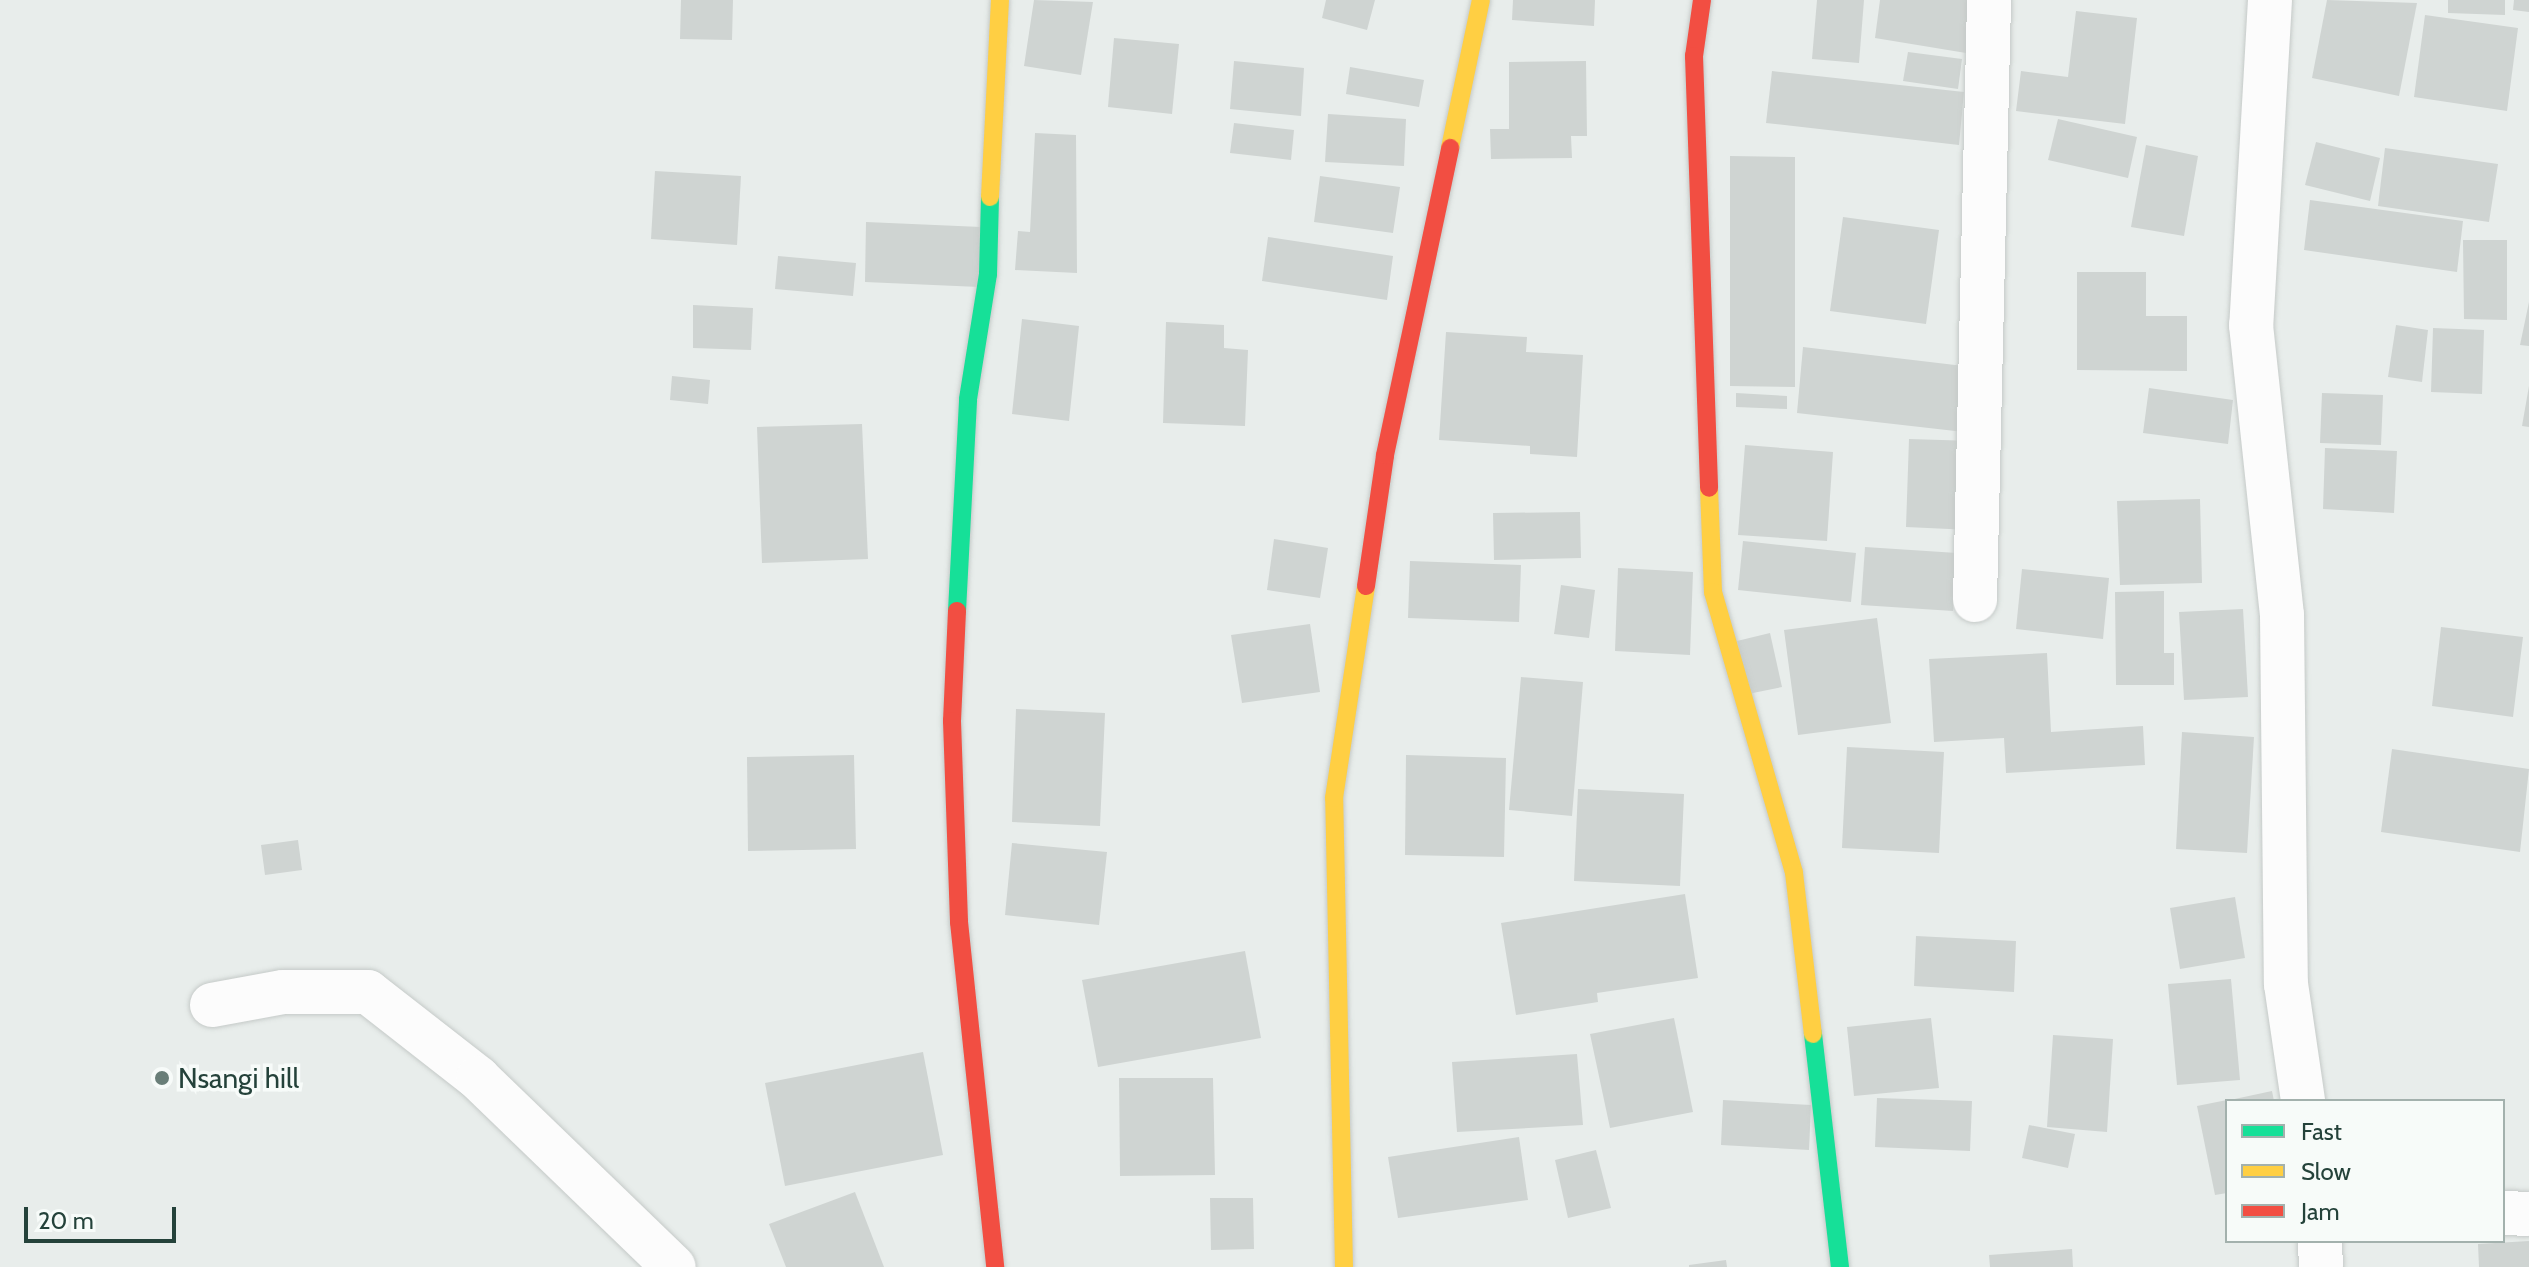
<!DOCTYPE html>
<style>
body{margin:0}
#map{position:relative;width:2529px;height:1267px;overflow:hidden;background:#e8edeb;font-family:Cabin,sans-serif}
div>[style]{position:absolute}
.building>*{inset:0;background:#cfd4d2}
.roads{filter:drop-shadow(0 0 2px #c5cac8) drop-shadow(0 0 2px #c5cac8)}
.street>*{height:44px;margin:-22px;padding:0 22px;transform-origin:22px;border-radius:22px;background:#fcfcfc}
.fast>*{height:18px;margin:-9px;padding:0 9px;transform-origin:9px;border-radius:9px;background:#16e098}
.slow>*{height:18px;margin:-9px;padding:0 9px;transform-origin:9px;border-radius:9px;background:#ffcf43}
.jam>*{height:18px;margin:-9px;padding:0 9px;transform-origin:9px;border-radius:9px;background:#f24e42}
.dots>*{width:22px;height:22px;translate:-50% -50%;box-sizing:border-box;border:4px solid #f7fbf9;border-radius:50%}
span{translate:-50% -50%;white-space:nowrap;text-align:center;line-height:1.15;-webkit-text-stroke:7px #f7fbf9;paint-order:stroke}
.poi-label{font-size:28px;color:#24423a}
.left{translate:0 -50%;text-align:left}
.legend{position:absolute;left:2225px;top:1099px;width:280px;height:144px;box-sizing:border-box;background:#f7fbf9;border:2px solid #a3b1ad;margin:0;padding:10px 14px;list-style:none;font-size:24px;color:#24423a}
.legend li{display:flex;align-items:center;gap:16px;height:40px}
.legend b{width:40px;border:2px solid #a3b1ad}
.scale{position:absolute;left:24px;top:1207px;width:152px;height:36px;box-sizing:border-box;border:4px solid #24423a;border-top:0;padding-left:10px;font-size:24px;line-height:28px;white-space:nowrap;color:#24423a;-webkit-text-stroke:6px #f7fbf9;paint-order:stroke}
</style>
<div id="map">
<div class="building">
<i style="clip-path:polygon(681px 0,733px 0,732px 40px,680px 39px)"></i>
<i style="clip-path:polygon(1034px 0,1093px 2px,1081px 75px,1024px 66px)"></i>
<i style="clip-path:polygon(1326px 0,1375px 0,1367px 30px,1322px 18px)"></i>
<i style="clip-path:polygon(1513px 0,1595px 0,1594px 26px,1512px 20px)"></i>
<i style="clip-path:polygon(1817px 0,1864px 0,1859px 63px,1812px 59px)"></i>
<i style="clip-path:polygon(1880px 0,1975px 0,1966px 53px,1875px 38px)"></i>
<i style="clip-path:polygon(2327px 0,2417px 3px,2399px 96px,2312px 78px)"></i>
<i style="clip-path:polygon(2448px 0,2505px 0,2505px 15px,2448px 13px)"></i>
<i style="clip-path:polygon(2514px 0,2529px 0,2529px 12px,2513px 10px)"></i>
<i style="clip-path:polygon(2076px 11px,2137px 18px,2125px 124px,2016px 111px,2021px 71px,2068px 77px)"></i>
<i style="clip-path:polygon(2425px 15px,2518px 28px,2507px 111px,2414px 97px)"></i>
<i style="clip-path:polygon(1114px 38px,1179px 44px,1172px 114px,1108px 107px)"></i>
<i style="clip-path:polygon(1908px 52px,1962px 59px,1958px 89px,1903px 81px)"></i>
<i style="clip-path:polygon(1234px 61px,1304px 68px,1301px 116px,1230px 109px)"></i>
<i style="clip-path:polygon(1586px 61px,1587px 136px,1571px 136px,1572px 158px,1491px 159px,1490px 129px,1509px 129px,1509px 62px)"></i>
<i style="clip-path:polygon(1350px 67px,1424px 80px,1419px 107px,1346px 94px)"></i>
<i style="clip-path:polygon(1772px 71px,1964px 92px,1959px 145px,1766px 123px)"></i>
<i style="clip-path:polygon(1328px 114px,1406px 119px,1404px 166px,1325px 162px)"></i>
<i style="clip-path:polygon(2058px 119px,2137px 137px,2128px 178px,2048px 160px)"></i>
<i style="clip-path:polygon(1234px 123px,1294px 130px,1291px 160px,1230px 153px)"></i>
<i style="clip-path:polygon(1035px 133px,1076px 135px,1077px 273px,1015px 270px,1018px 231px,1030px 232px)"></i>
<i style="clip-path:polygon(2316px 142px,2380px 158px,2370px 201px,2305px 185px)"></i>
<i style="clip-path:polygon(2146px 145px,2198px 156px,2184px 236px,2131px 227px)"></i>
<i style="clip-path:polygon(2385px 148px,2498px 164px,2489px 222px,2378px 206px)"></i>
<i style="clip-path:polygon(1730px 156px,1795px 157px,1795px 387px,1730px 386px)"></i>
<i style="clip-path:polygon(655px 171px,741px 176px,737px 245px,651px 239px)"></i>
<i style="clip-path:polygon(1320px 176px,1400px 187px,1393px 233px,1314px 222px)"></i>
<i style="clip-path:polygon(2310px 200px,2463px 221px,2457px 272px,2304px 250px)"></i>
<i style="clip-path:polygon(1843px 217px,1939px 230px,1926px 324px,1830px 311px)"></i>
<i style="clip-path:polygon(866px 222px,981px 227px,979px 287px,865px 282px)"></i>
<i style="clip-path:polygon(1268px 237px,1393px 256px,1387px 300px,1262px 281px)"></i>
<i style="clip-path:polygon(2463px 240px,2507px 240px,2507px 320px,2464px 319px)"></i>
<i style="clip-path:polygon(778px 256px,856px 263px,853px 296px,775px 289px)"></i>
<i style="clip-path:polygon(2077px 272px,2146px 272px,2146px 316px,2187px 316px,2187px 371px,2077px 370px)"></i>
<i style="clip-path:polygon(2529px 302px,2529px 346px,2520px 345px)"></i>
<i style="clip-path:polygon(693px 305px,753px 308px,751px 350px,693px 348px)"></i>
<i style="clip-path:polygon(1022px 319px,1079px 326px,1069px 421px,1012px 414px)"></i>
<i style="clip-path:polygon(1166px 322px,1224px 325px,1224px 348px,1248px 350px,1245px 426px,1163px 423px)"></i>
<i style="clip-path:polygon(2396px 325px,2428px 330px,2422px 382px,2388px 377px)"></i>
<i style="clip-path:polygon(2433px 328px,2484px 330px,2482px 394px,2431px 392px)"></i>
<i style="clip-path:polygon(1446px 332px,1527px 337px,1526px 352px,1583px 355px,1577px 457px,1530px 454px,1530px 446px,1439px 440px)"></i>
<i style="clip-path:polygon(1803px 347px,1972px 367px,1964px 432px,1797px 413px)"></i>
<i style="clip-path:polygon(672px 376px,710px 380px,708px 404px,670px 400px)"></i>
<i style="clip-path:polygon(2529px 386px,2529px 427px,2522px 426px)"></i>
<i style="clip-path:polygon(2149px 388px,2233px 400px,2228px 444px,2143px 433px)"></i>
<i style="clip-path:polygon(1736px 393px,1787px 396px,1787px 409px,1736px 407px)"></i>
<i style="clip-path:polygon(2322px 393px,2383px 395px,2381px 445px,2320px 443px)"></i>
<i style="clip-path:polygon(862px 424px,868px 559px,762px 563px,757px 427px)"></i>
<i style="clip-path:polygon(1909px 439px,1974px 441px,1971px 530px,1906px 527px)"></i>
<i style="clip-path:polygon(1745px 445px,1833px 452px,1827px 541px,1738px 535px)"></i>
<i style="clip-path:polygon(2325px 448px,2397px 451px,2394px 513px,2323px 509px)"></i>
<i style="clip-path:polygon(2200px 499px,2202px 583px,2120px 585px,2117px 501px)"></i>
<i style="clip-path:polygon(1580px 512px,1581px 558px,1494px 560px,1493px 513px)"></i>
<i style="clip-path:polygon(1274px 539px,1328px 548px,1320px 598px,1267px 590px)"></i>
<i style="clip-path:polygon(1743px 541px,1856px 553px,1851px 602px,1738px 590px)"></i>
<i style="clip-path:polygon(1865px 547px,1957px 553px,1953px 611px,1861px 605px)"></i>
<i style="clip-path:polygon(1410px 561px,1521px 565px,1519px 622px,1408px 618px)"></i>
<i style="clip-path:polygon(1618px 568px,1693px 572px,1690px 655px,1615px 651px)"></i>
<i style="clip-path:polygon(2022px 569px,2109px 578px,2103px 639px,2016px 629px)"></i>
<i style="clip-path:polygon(1561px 585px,1595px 590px,1589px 638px,1554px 634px)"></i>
<i style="clip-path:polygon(2164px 591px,2164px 653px,2174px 653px,2174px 685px,2116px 685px,2115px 592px)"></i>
<i style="clip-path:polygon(2243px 609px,2248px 697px,2184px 700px,2179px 612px)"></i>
<i style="clip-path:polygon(1877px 618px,1891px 723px,1798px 735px,1784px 630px)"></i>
<i style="clip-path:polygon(1310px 624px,1320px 692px,1242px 703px,1231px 635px)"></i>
<i style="clip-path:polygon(2441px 627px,2523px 637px,2513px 717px,2432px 706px)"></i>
<i style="clip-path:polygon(1770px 633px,1782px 687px,1748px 694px,1737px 641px)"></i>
<i style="clip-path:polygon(2047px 653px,2051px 732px,2143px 726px,2145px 765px,2006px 773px,2004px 738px,1934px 742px,1929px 659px)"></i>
<i style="clip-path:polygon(1521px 677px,1583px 682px,1572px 816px,1509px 810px)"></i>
<i style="clip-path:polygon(1016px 709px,1105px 713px,1100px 826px,1012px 822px)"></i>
<i style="clip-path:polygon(2182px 732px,2254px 737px,2247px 853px,2176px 849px)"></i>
<i style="clip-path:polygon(1847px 747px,1944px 752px,1939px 853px,1842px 848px)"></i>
<i style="clip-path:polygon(2392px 749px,2529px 769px,2520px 852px,2381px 832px)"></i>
<i style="clip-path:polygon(854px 755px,856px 849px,748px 851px,747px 757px)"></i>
<i style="clip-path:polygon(1406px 755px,1506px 758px,1504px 857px,1405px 855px)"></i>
<i style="clip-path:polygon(1578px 789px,1684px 794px,1680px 886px,1574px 881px)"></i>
<i style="clip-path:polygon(298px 840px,302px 870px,265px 875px,261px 845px)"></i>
<i style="clip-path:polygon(1012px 843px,1107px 852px,1099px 925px,1005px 915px)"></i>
<i style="clip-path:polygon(1685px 894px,1698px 978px,1597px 993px,1598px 1002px,1516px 1015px,1501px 923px)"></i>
<i style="clip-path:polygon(2235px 897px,2245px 958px,2180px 969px,2170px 908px)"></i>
<i style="clip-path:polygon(1916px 936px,2016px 941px,2014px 992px,1914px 986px)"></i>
<i style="clip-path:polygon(1245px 951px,1261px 1038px,1098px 1067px,1082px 980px)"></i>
<i style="clip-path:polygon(2231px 979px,2240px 1080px,2177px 1085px,2168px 984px)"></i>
<i style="clip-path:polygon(1674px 1018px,1693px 1112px,1610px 1128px,1590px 1034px)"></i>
<i style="clip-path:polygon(1931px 1018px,1939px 1088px,1854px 1096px,1847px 1027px)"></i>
<i style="clip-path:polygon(2053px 1035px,2113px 1039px,2107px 1132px,2047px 1127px)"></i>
<i style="clip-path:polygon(923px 1052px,943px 1155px,785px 1186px,765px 1083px)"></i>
<i style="clip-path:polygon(1577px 1054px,1583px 1125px,1457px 1132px,1452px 1062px)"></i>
<i style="clip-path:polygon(1119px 1078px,1213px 1078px,1215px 1175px,1120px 1176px)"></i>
<i style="clip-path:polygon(2272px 1091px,2274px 1101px,2230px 1101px,2230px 1100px)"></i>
<i style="clip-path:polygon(1877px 1098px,1972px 1101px,1970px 1151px,1875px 1147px)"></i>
<i style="clip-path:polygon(1723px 1100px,1811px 1105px,1809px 1150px,1721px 1145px)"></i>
<i style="clip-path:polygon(2227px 1100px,2227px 1193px,2215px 1195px,2197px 1106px)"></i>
<i style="clip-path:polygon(2029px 1125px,2075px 1134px,2068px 1168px,2022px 1158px)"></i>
<i style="clip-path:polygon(1519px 1137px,1528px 1200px,1398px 1218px,1388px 1157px)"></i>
<i style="clip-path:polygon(1596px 1150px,1611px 1208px,1568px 1218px,1555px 1160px)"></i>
<i style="clip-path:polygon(855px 1192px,884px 1267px,786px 1267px,769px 1224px)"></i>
<i style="clip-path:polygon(1210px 1198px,1253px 1198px,1254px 1249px,1211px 1250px)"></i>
<i style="clip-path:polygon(2529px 1241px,2529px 1267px,2479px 1267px,2478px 1244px)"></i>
<i style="clip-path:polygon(2072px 1249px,2073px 1267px,1990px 1267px,1989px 1255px)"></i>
<i style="clip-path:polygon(1726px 1260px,1727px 1267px,1689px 1267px,1689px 1265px)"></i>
</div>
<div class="roads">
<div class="street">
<i style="left:2270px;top:0;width:326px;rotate:93.3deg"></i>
<i style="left:2251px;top:325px;width:292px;rotate:83.9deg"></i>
<i style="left:2282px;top:615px;width:369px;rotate:89.4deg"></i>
<i style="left:2286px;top:984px;width:118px;rotate:81.7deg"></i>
<i style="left:1975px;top:600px;width:600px;rotate:-88.66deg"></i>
<i style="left:212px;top:1005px;width:72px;rotate:-10.4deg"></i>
<i style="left:283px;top:992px;width:85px"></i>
<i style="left:368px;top:992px;width:140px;rotate:38deg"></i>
<i style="left:478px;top:1078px;width:272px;rotate:44deg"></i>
<i style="left:2503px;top:1213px;width:26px;rotate:2deg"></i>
<i style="left:2320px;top:1241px;width:26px;rotate:88deg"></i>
</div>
<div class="fast">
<i style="left:957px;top:611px;width:212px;rotate:-87deg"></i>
<i style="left:968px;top:399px;width:127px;rotate:-80.9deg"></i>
<i style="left:988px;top:274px;width:77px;rotate:-88.5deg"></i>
<i style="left:1813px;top:1034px;width:235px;rotate:83.4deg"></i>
</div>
<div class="slow">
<i style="left:1450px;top:148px;width:151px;rotate:-78.2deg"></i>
<i style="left:990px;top:197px;width:197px;rotate:-87.1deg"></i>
<i style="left:1709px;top:488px;width:104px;rotate:87.8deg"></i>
<i style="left:1713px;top:592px;width:292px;rotate:73.9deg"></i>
<i style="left:1794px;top:873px;width:162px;rotate:83.3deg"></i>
<i style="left:1344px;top:1267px;width:469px;rotate:-91.2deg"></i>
<i style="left:1334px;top:798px;width:214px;rotate:-81.4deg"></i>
</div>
<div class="jam">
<i style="left:1702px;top:0;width:57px;rotate:98.1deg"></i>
<i style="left:1694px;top:56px;width:432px;rotate:88deg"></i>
<i style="left:1366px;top:586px;width:132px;rotate:-81.7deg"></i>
<i style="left:1385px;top:455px;width:314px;rotate:-78deg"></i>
<i style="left:957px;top:611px;width:110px;rotate:92.6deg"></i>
<i style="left:952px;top:721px;width:201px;rotate:88deg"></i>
<i style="left:959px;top:922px;width:347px;rotate:84deg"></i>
</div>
</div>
<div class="dots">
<i style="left:162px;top:1078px;background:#697e78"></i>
</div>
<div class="poi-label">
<span class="left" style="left:178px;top:1078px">Nsangi hill</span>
</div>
<ul class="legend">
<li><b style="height:10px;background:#16e098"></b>Fast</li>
<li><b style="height:10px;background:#ffcf43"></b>Slow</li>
<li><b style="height:10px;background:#f24e42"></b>Jam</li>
</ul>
<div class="scale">20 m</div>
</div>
